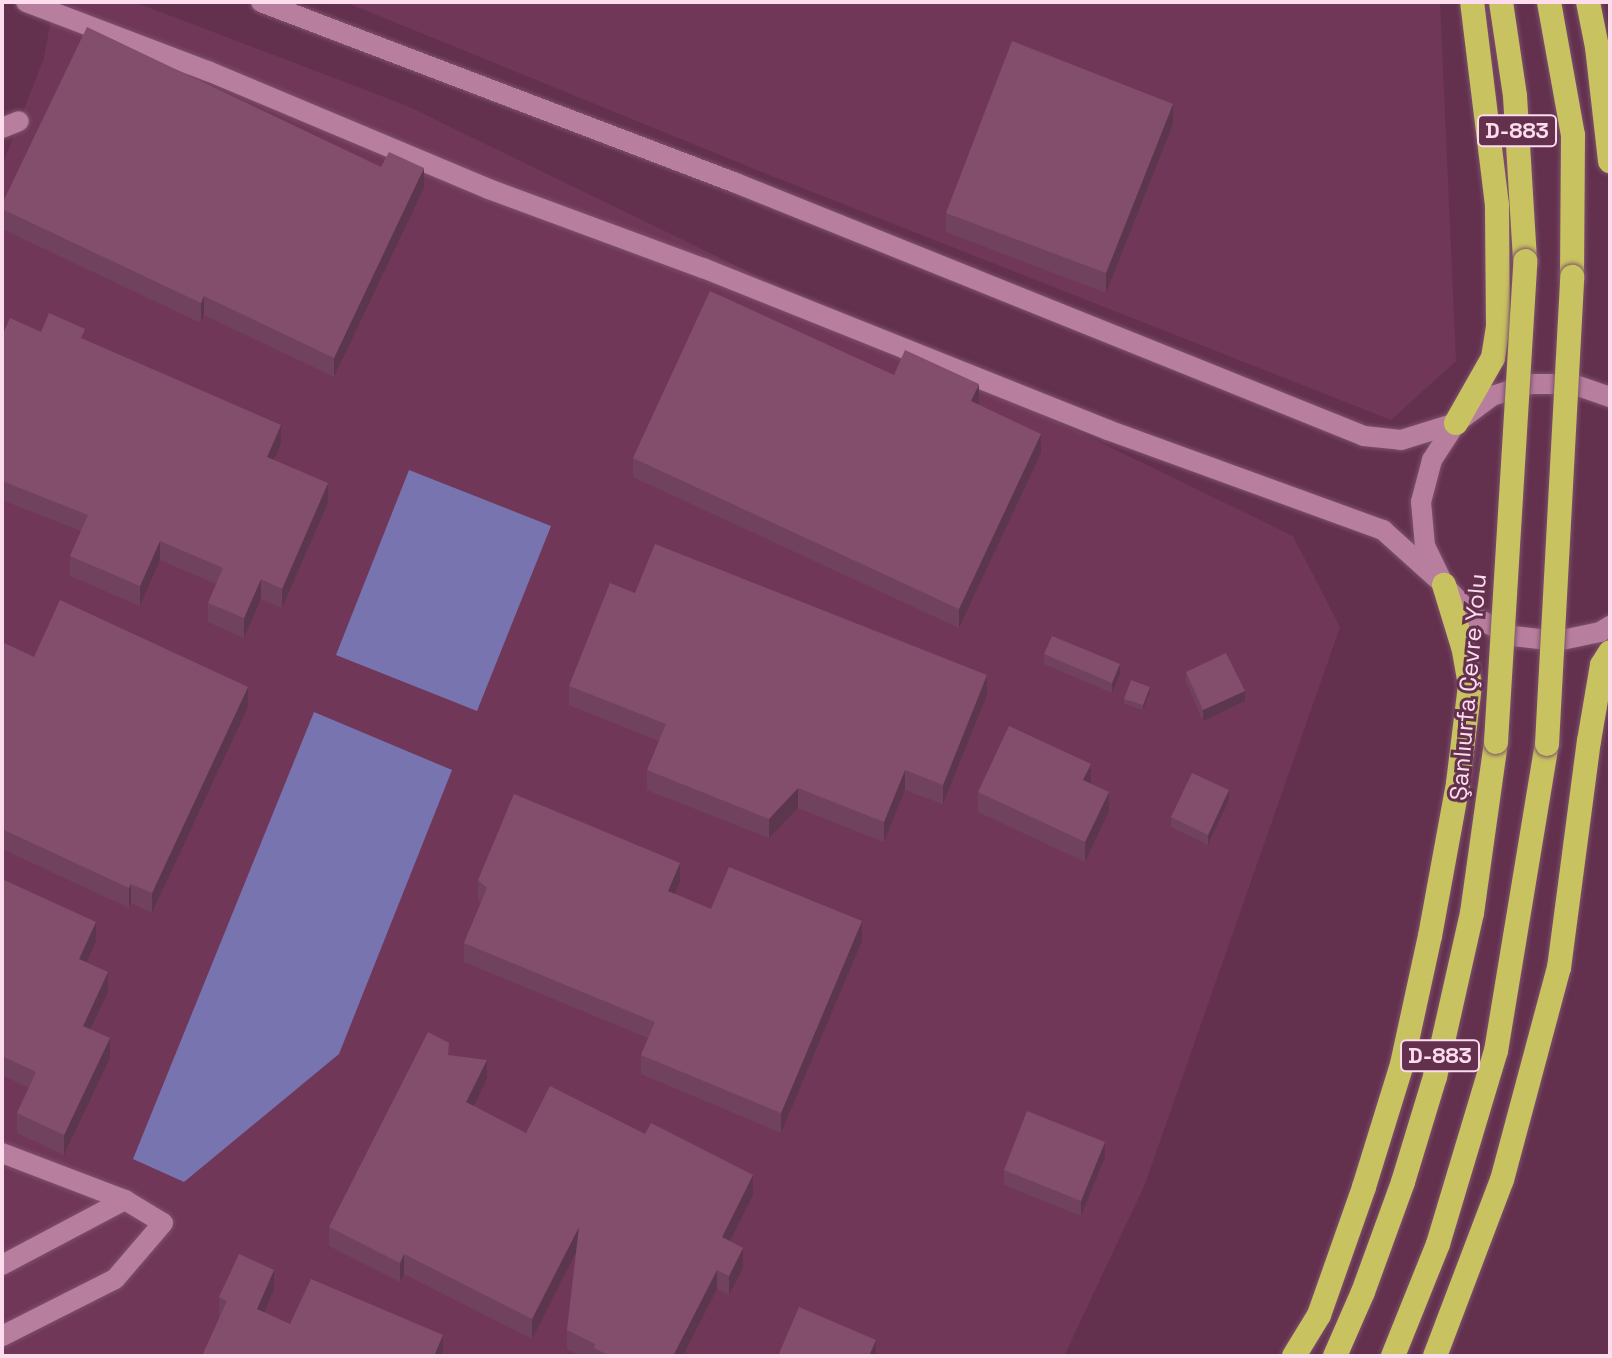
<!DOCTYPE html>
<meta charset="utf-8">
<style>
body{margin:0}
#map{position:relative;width:1612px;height:1358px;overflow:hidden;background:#63314e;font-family:"Space Grotesk",sans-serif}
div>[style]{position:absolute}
.built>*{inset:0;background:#713759}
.forest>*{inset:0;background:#7774b0}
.roads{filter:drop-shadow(0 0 2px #7d516c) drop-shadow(0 0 2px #7d516c)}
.minor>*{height:20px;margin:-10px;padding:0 10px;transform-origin:10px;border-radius:10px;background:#b87e9e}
.highway>*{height:24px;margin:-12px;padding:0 12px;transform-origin:12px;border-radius:12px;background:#c8c260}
.bridges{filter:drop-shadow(0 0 2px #7d516c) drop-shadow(0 0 2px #7d516c)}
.highway-bridge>*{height:24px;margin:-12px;padding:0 12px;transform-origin:12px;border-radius:12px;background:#c8c260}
.wall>*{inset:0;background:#71425d}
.shaded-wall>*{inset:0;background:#5c364c}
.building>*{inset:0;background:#834d6c}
span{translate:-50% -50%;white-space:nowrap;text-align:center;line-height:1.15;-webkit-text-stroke:6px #63314e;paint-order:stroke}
.shield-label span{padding:2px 6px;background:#63314e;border:2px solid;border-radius:6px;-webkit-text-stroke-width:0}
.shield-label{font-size:22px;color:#fcdced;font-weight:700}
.street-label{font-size:24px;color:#fcdced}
.frame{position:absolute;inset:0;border:4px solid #fcdced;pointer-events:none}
</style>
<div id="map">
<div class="built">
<i style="clip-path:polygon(54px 2px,134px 2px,405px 105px,1293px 536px,1340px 627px,1145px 1184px,1064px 1356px,2px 1356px,2px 166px,44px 58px)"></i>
<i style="clip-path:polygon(345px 2px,1440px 2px,1456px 361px,1391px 420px,757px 170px)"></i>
</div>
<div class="forest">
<i style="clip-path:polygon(409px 470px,551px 526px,477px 711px,336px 655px)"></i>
<i style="clip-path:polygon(314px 712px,452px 770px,339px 1054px,184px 1182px,133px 1159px)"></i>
</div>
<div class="roads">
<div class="minor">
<i style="left:26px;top:2px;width:195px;rotate:20.8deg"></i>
<i style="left:208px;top:71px;width:305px;rotate:22.8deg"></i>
<i style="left:489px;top:189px;width:228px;rotate:20.3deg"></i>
<i style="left:703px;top:268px;width:436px;rotate:21.8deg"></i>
<i style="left:1108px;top:430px;width:293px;rotate:20deg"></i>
<i style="left:1383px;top:530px;width:82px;rotate:42deg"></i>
<i style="left:261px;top:2px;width:508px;rotate:20.86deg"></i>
<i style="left:736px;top:183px;width:677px;rotate:21.94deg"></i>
<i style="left:1364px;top:436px;width:37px;rotate:6deg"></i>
<i style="left:1401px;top:440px;width:58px;rotate:-17.2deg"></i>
<i style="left:2px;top:128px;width:18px;rotate:-22deg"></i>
<i style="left:1610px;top:397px;width:39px;rotate:-161deg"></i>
<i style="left:1573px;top:384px;width:42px;rotate:180deg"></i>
<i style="left:1531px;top:384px;width:41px;rotate:162.9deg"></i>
<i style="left:1492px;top:396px;width:45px;rotate:143.1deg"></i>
<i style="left:1456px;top:423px;width:44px;rotate:123deg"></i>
<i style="left:1432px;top:460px;width:43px;rotate:104.7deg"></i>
<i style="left:1421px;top:502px;width:44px;rotate:84.8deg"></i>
<i style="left:1425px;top:546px;width:43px;rotate:64deg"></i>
<i style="left:1444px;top:585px;width:44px;rotate:46.8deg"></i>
<i style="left:1474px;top:617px;width:43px;rotate:26deg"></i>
<i style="left:1513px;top:636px;width:44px;rotate:6.5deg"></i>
<i style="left:1557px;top:641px;width:44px;rotate:-11.8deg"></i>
<i style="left:1600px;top:632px;width:12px;rotate:-31deg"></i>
<i style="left:2px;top:1153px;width:132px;rotate:20.9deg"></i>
<i style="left:125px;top:1200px;width:44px;rotate:31.2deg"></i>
<i style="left:163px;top:1223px;width:74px;rotate:130.6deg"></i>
<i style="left:115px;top:1279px;width:127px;rotate:153.2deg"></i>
<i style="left:2px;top:1265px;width:139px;rotate:-27.9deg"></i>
</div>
<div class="highway">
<i style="left:1501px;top:2px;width:95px;rotate:81.5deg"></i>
<i style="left:1515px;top:96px;width:165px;rotate:86.5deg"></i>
<i style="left:1549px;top:2px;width:135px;rotate:79.8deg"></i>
<i style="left:1573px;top:135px;width:142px;rotate:90.4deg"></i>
<i style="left:1588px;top:2px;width:46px;rotate:78.7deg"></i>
<i style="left:1597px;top:47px;width:115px;rotate:83.5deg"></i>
<i style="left:1456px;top:423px;width:75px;rotate:-60.4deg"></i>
<i style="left:1493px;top:358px;width:32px;rotate:-81deg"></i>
<i style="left:1498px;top:326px;width:121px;rotate:-90.5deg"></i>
<i style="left:1497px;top:205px;width:205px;rotate:-97deg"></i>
<i style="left:1294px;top:1356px;width:48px;rotate:-58.6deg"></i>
<i style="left:1319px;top:1315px;width:136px;rotate:-70.6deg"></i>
<i style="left:1364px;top:1187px;width:129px;rotate:-72.8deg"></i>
<i style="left:1402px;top:1064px;width:131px;rotate:-77.7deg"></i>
<i style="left:1430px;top:936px;width:156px;rotate:-79.6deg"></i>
<i style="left:1458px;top:783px;width:99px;rotate:-83deg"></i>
<i style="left:1470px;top:685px;width:39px;rotate:-100deg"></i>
<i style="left:1463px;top:647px;width:65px;rotate:-107deg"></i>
<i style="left:1335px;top:1356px;width:70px;rotate:-66.4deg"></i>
<i style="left:1363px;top:1292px;width:117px;rotate:-70deg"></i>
<i style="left:1403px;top:1182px;width:110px;rotate:-73.1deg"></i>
<i style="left:1435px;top:1077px;width:168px;rotate:-77.3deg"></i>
<i style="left:1472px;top:913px;width:173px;rotate:-82deg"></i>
<i style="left:1393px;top:1356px;width:121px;rotate:-68.1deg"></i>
<i style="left:1438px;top:1244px;width:202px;rotate:-73.3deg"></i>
<i style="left:1496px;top:1051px;width:311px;rotate:-80.6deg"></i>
<i style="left:1435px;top:1356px;width:188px;rotate:-69.2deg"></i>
<i style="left:1502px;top:1180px;width:220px;rotate:-75deg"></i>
<i style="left:1559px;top:968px;width:229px;rotate:-82.5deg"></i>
<i style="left:1589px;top:741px;width:77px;rotate:-80.3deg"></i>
<i style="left:1602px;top:665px;width:15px;rotate:-58deg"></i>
</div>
</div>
<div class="bridges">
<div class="highway-bridge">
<i style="left:1496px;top:742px;width:482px;rotate:-86.5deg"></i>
<i style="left:1547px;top:744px;width:468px;rotate:-86.9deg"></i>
</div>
</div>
<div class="wall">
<i style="clip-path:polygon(1173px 124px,1106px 293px,946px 232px,946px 213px)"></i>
<i style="clip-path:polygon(424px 188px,334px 377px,204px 315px,201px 323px,2px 229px,2px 204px)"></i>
<i style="clip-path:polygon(41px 332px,85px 340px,281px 444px,274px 460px,328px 503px,282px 608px,261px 599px,244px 638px,208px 622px,208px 603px,216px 584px,160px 560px,140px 606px,70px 576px,70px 556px,81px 531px,2px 500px,2px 336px)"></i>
<i style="clip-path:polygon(979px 403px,978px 405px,1041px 453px,959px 628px,633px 477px,633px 458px)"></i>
<i style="clip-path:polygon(635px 593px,987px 695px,943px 804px,905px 790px,884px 842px,798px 808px,769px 838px,647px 790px,647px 770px,659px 741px,569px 705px,569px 686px)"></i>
<i style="clip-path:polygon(2px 642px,34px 657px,248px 707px,152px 913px,131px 903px,129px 908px,2px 849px)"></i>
<i style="clip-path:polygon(1044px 654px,1120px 674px,1112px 693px,1044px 664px)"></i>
<i style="clip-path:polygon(1186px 672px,1245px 701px,1203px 721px,1186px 682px)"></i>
<i style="clip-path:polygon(1150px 692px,1143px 710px,1124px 704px,1124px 699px)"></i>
<i style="clip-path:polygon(978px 792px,1109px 811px,1085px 862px,978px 812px)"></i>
<i style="clip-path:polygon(1229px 800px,1208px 845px,1171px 827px,1171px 817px)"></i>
<i style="clip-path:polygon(2px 879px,96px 942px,86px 962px,108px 992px,91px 1029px,110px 1058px,64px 1155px,17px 1133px,17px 1113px,29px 1088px,2px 1075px)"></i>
<i style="clip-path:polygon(478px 880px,680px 882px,675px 894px,711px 909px,862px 941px,781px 1133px,641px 1074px,641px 1055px,648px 1038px,464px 962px,464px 943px,481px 902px,478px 900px)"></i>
<i style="clip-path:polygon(449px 1056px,487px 1079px,474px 1106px,526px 1133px,753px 1195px,730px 1241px,743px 1268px,729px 1295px,717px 1289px,683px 1356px,580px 1356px,567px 1349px,567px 1330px,576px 1253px,532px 1339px,404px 1274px,400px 1282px,329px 1246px,329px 1227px)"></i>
<i style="clip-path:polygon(1105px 1157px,1081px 1216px,1004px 1185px,1004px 1170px)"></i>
<i style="clip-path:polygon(274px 1290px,264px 1312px,290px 1324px,443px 1355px,219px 1317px,219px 1297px)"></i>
</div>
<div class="shaded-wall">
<i style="clip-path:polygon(1173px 104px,1173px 124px,1106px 293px,1106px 273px)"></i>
<i style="clip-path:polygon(424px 168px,424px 188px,334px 377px,334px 358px)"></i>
<i style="clip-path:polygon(204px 296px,204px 315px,201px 323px,201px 303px)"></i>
<i style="clip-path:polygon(979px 384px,979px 403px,971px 421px,971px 401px)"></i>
<i style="clip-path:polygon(281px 425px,281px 444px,267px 476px,267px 457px)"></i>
<i style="clip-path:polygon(1041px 434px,1041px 453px,959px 628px,959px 609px)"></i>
<i style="clip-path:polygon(328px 483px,328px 503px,282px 608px,282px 589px)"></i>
<i style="clip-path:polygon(160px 541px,160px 560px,140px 606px,140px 586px)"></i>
<i style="clip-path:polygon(261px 579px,261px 599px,244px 638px,244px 618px)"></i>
<i style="clip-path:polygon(1120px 664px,1120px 674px,1112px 693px,1112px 683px)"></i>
<i style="clip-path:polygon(987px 675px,987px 695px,943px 804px,943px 785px)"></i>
<i style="clip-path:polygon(248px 687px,248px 707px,152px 913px,152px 893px)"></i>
<i style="clip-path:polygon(1150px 687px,1150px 692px,1143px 710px,1143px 705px)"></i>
<i style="clip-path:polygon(1245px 691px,1245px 701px,1203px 721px,1203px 710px)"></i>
<i style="clip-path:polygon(1091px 764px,1091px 784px,1083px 780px)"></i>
<i style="clip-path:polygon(905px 770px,905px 790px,884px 842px,884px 822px)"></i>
<i style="clip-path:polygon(798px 788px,798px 808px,769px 838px,769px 819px)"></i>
<i style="clip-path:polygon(1229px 790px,1229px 800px,1208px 845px,1208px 835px)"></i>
<i style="clip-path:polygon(1109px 792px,1109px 811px,1085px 862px,1085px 842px)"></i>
<i style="clip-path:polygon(680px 863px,680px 882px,668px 910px,668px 891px)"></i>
<i style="clip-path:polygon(131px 884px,131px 903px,129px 908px,129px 888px)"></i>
<i style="clip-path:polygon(862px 921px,862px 941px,781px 1133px,781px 1113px)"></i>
<i style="clip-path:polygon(96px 922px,96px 942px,79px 978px,79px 959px)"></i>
<i style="clip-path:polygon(108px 972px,108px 992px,83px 1045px,83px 1026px)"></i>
<i style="clip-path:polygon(110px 1038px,110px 1058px,64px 1155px,64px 1135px)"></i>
<i style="clip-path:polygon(487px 1060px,487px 1079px,466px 1122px,466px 1102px)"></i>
<i style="clip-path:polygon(1105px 1142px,1105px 1157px,1081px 1216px,1081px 1201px)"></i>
<i style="clip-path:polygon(753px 1175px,753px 1195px,722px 1257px,722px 1237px)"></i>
<i style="clip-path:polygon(579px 1227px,579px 1247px,532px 1339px,532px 1319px)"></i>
<i style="clip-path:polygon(743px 1248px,743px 1268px,729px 1295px,729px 1276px)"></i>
<i style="clip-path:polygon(404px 1254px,404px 1274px,400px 1282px,400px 1263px)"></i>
<i style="clip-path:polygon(274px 1270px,274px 1290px,257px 1328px,257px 1309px)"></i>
<i style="clip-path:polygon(717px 1270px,717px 1289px,683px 1356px,673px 1356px)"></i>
<i style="clip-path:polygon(443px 1335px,443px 1356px,434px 1356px)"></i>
<i style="clip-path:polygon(876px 1340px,876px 1354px,875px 1356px,869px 1356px)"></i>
</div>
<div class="building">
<i style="clip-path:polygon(87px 27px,381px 167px,389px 152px,424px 168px,334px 358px,204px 296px,201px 303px,2px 209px,2px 204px)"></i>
<i style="clip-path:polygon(1012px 41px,1173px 104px,1106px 273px,946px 213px)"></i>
<i style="clip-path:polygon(710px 291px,894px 375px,905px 350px,979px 384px,971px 401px,1041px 434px,959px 609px,633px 458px)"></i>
<i style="clip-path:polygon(49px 313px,85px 329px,81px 338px,281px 425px,267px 457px,328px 483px,282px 589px,261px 579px,244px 618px,208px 603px,223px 568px,160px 541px,140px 586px,70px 556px,88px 515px,2px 481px,2px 336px,10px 318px,41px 332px)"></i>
<i style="clip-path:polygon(655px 544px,987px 675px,943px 785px,905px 770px,884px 822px,798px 788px,769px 819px,647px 770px,666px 724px,569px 686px,610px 583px,635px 593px)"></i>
<i style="clip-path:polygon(60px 600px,248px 687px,152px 893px,131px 884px,129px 888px,2px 829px,2px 642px,34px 657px)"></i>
<i style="clip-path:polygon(1052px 636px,1120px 664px,1112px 683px,1044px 654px)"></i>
<i style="clip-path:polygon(1226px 653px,1245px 691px,1203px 710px,1186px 672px)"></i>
<i style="clip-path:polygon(1131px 680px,1150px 687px,1143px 705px,1124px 699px)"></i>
<i style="clip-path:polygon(1009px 726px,1091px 764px,1083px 780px,1109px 792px,1085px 842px,978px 792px)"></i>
<i style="clip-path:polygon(1192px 773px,1229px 790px,1208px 835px,1171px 817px)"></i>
<i style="clip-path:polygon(514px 794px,680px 863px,668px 891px,711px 909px,729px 867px,862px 921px,781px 1113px,641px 1055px,655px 1022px,464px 943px,487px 888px,478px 880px)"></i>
<i style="clip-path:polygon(2px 879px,96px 922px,79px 959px,108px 972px,83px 1026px,110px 1038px,64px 1135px,17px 1113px,36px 1072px,2px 1056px)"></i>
<i style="clip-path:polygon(428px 1032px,449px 1043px,448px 1055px,487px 1060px,466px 1102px,526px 1133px,550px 1086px,645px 1134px,651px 1123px,753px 1175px,722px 1237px,743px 1248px,729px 1276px,717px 1270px,673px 1356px,610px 1356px,594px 1348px,595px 1344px,567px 1330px,579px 1227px,532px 1319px,404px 1254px,400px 1263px,329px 1227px)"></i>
<i style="clip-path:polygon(1027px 1111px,1105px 1142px,1081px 1201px,1004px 1170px)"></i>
<i style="clip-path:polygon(239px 1254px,274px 1270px,257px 1309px,290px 1324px,311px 1279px,443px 1335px,434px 1356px,202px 1356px,227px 1301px,219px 1297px)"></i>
<i style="clip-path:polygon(799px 1307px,876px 1340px,869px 1356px,778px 1356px)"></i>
</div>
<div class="shield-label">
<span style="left:1517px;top:131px">D-883</span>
<span style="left:1440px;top:1056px">D-883</span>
</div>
<div class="street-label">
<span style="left:1468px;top:687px;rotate:-85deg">Şanlıurfa Çevre Yolu</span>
</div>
<div class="frame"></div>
</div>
